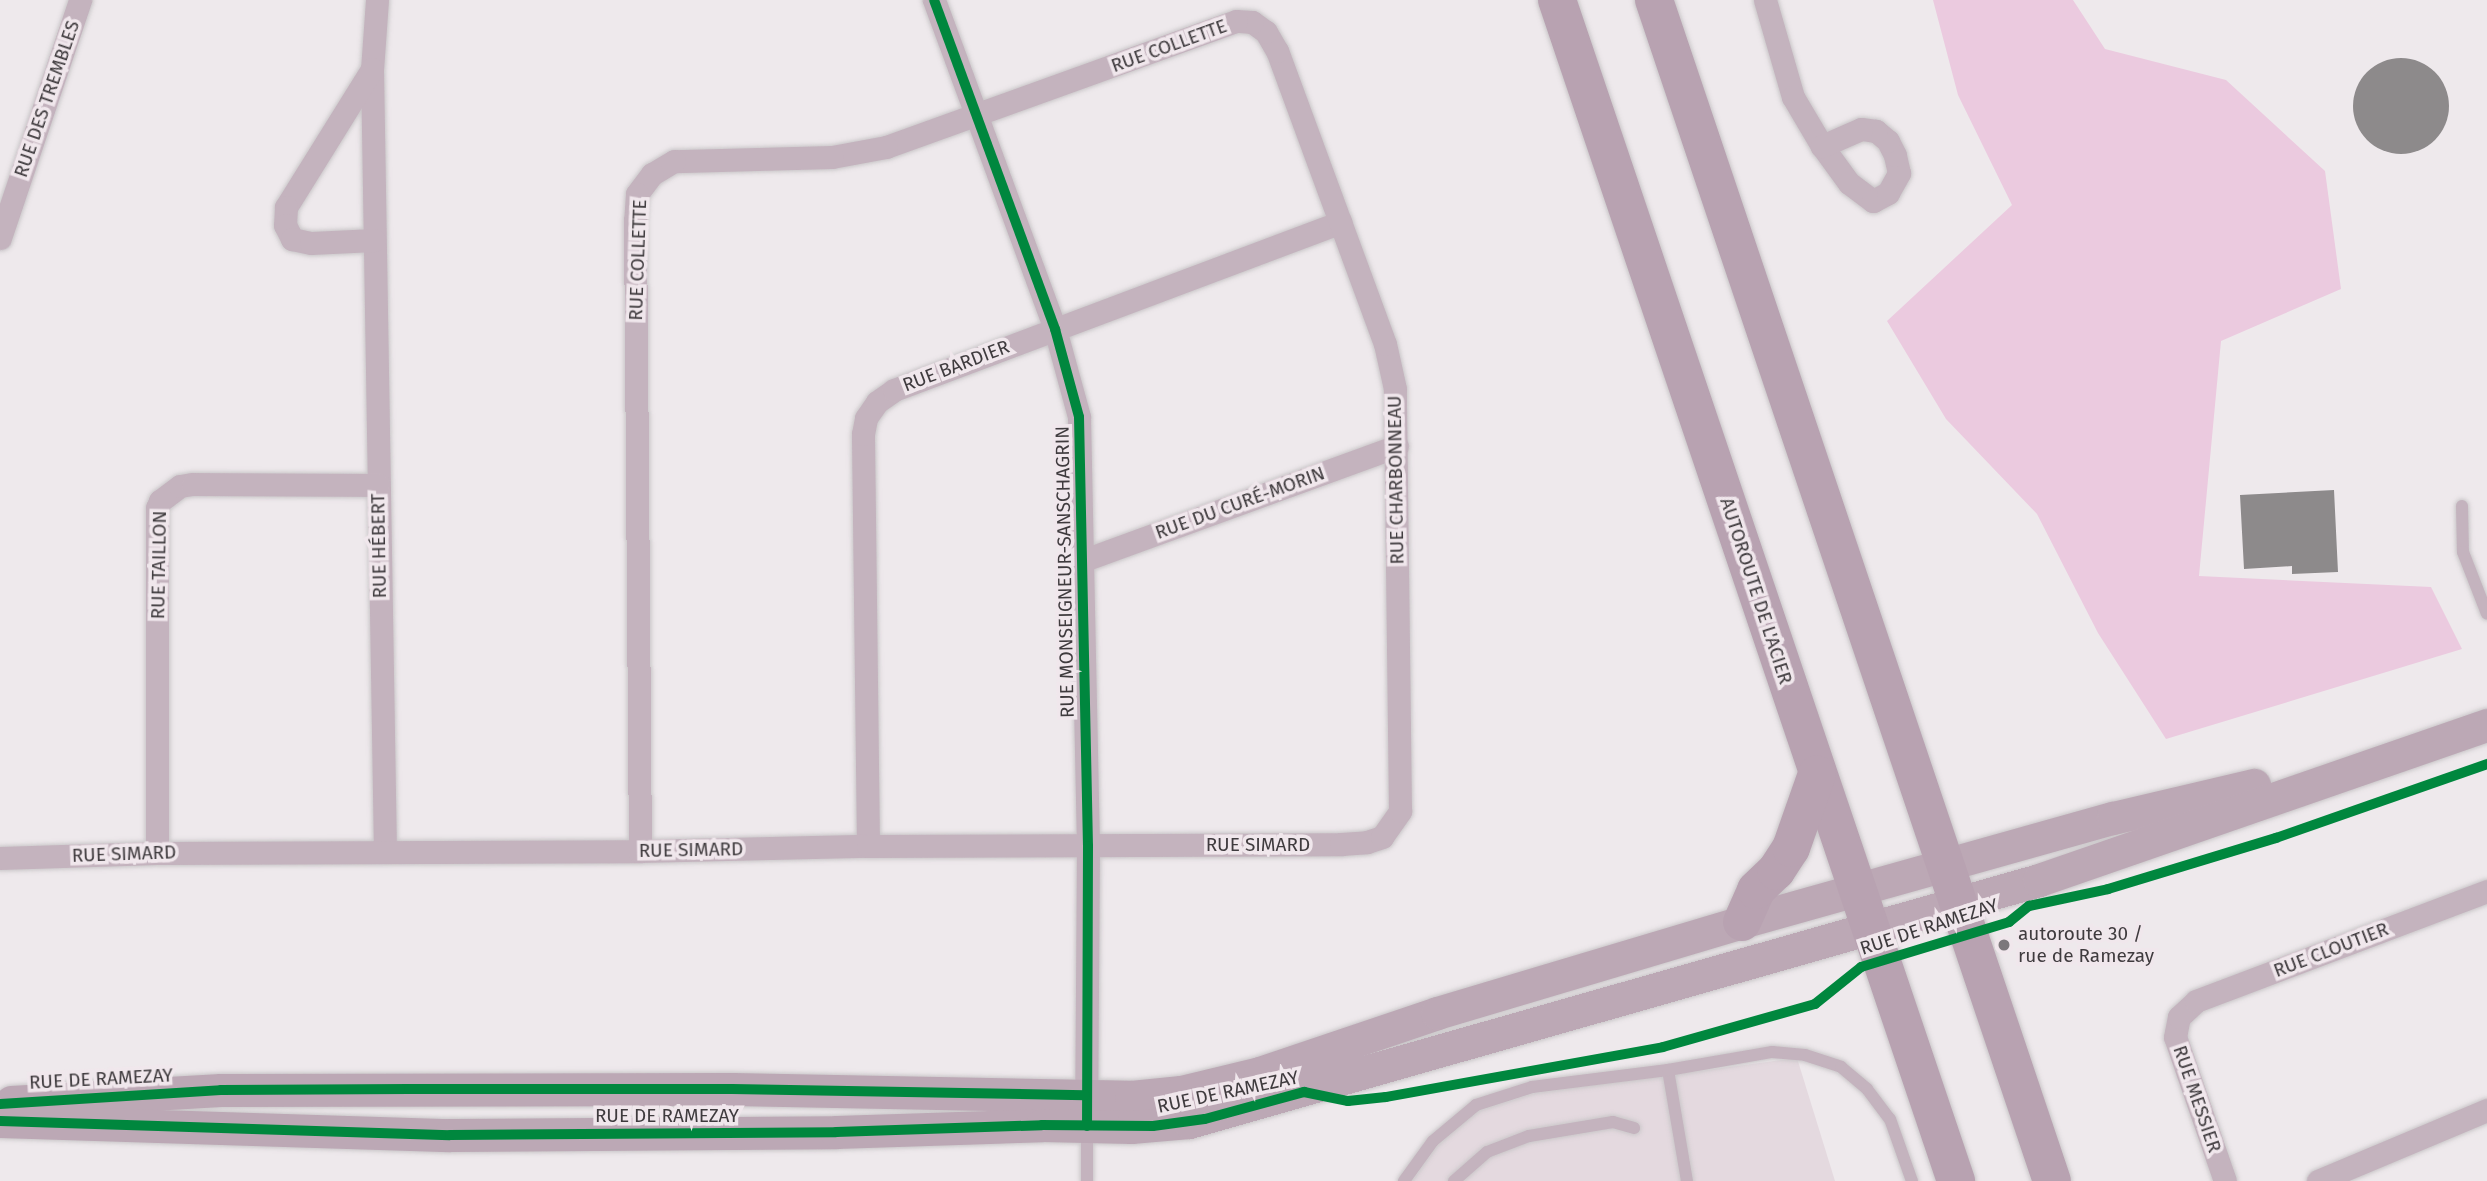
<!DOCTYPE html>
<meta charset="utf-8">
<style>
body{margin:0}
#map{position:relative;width:2487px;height:1181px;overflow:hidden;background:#eee9ec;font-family:"Fira Sans",sans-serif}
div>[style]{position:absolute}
.built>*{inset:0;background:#e4d9df}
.green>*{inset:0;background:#ebcadf}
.building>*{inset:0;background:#8d8a8b}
.round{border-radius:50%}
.roads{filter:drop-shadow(0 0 2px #cac7c9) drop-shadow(0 0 2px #cac7c9)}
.lane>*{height:12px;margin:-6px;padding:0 6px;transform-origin:6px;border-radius:6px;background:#c4b3be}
.street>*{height:23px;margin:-11.5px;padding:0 11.5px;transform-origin:11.5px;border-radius:11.5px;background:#c4b3be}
.secondary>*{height:33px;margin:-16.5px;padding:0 16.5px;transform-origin:16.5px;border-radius:16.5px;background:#bca8b5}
.highway>*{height:38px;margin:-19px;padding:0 19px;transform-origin:19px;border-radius:19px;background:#b8a2b1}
.cycleway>*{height:10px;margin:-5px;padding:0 5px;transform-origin:5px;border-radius:5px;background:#00873e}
.dots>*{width:19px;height:19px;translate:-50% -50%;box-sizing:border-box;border:4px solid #f0e7ec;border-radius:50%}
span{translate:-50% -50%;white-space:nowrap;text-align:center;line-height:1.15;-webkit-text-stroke:7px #f0e7ec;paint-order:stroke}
.street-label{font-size:19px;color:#3f3b3e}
.poi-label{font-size:19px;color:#3f3b3e}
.left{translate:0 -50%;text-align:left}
</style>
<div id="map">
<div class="built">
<i style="clip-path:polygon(1797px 1058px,1835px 1181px,1412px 1181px,1437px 1146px,1478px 1111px,1535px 1093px)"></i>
</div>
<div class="green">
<i style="clip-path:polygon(1933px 0,2073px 0,2105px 49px,2226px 80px,2325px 171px,2341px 289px,2221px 341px,2199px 576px,2431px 587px,2462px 649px,2166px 739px,2098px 633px,2037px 514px,1946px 419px,1887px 321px,2012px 205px,1958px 95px)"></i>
</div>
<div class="building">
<i class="round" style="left:2353px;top:58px;width:96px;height:96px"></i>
<i style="clip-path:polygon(2334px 490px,2338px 572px,2292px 574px,2292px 566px,2244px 569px,2240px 495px)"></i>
</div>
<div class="roads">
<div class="lane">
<i style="left:2462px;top:506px;width:46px;rotate:88.8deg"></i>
<i style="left:2463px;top:552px;width:66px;rotate:68.8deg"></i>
<i style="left:1668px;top:1070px;width:113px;rotate:80.3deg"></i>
<i style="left:1087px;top:1126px;width:55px;rotate:90deg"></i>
<i style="left:1404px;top:1181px;width:49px;rotate:-54.1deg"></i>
<i style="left:1433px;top:1141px;width:56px;rotate:-39.9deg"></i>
<i style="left:1476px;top:1105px;width:59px;rotate:-17.8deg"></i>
<i style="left:1532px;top:1087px;width:137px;rotate:-7.1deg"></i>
<i style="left:1668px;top:1070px;width:106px;rotate:-9.8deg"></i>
<i style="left:1772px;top:1052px;width:33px;rotate:5deg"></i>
<i style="left:1805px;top:1055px;width:38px;rotate:18deg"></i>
<i style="left:1841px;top:1067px;width:34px;rotate:40deg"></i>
<i style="left:1867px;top:1089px;width:38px;rotate:53deg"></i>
<i style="left:1890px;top:1119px;width:66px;rotate:70.5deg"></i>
<i style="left:1454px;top:1181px;width:44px;rotate:-41.3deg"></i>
<i style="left:1487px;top:1152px;width:45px;rotate:-20.9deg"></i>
<i style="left:1529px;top:1136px;width:85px;rotate:-9.5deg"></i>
<i style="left:1613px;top:1122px;width:22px;rotate:16deg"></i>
</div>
<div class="street">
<i style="left:377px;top:0;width:69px;rotate:94.1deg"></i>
<i style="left:372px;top:69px;width:783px;rotate:89.05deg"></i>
<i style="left:934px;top:0;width:351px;rotate:69.8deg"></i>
<i style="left:1055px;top:329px;width:91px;rotate:74.7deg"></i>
<i style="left:1079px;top:417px;width:429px;rotate:88.8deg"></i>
<i style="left:1088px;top:846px;width:263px;rotate:90.4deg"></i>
<i style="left:1765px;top:0;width:101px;rotate:73.9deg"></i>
<i style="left:1793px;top:97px;width:57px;rotate:59.4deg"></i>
<i style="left:1822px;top:146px;width:46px;rotate:53.9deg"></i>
<i style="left:1849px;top:183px;width:30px;rotate:37deg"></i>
<i style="left:1873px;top:201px;width:17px;rotate:-28deg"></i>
<i style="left:1888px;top:193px;width:23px;rotate:-61deg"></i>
<i style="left:1899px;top:173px;width:18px;rotate:-103deg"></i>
<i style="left:1895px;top:155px;width:16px;rotate:-117deg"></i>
<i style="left:1888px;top:141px;width:16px;rotate:-140deg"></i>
<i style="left:1876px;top:131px;width:15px;rotate:-172deg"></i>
<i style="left:1861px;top:129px;width:43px;rotate:156.4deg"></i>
<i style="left:372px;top:69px;width:163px;rotate:121.9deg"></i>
<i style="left:286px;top:207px;width:18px;rotate:93deg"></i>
<i style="left:285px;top:225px;width:16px;rotate:63deg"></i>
<i style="left:292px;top:239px;width:19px;rotate:12deg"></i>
<i style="left:311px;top:243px;width:63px;rotate:-2.7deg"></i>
<i style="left:0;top:238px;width:251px;rotate:-71.4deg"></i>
<i style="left:1084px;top:560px;width:333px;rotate:-20deg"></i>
<i style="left:868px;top:846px;width:412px;rotate:-90.7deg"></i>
<i style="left:863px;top:434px;width:16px;rotate:-79deg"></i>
<i style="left:866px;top:418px;width:19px;rotate:-55deg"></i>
<i style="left:877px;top:402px;width:21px;rotate:-35deg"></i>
<i style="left:894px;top:390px;width:477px;rotate:-20.6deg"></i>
<i style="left:157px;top:853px;width:345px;rotate:-90deg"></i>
<i style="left:157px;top:508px;width:8px;rotate:-67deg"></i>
<i style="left:160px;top:501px;width:25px;rotate:-37deg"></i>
<i style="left:180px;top:486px;width:13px;rotate:-9deg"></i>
<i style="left:193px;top:484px;width:185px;rotate:0.3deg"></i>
<i style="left:0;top:858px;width:157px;rotate:-1.8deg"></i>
<i style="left:157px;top:853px;width:483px;rotate:-0.2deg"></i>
<i style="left:640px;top:851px;width:228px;rotate:-1.3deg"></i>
<i style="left:868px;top:846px;width:473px;rotate:-0.2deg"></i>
<i style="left:1341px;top:844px;width:26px;rotate:-4deg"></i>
<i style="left:1367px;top:842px;width:16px;rotate:-18deg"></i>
<i style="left:1382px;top:837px;width:32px;rotate:-55deg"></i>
<i style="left:1400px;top:811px;width:422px;rotate:-90.7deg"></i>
<i style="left:1395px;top:389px;width:46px;rotate:-102.5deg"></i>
<i style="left:1385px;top:344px;width:312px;rotate:-110.2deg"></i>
<i style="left:1277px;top:51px;width:22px;rotate:-120deg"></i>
<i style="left:1266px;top:32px;width:17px;rotate:-144deg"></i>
<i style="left:1252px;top:22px;width:16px;rotate:-176deg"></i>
<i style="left:1236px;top:21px;width:372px;rotate:160.2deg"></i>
<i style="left:886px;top:147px;width:55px;rotate:169.5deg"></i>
<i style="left:832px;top:157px;width:158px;rotate:178.5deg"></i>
<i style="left:674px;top:161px;width:26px;rotate:149deg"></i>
<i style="left:652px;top:174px;width:25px;rotate:127deg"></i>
<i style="left:637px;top:194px;width:26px;rotate:94deg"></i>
<i style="left:635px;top:220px;width:631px;rotate:89.55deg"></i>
<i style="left:2225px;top:1181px;width:152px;rotate:-109.1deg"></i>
<i style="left:2175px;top:1037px;width:20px;rotate:-79deg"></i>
<i style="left:2179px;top:1017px;width:23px;rotate:-43deg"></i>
<i style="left:2196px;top:1001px;width:311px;rotate:-20.7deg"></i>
<i style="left:2318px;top:1181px;width:183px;rotate:-22.8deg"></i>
</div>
<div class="secondary">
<i style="left:11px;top:1102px;width:210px;rotate:-3.3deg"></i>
<i style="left:221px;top:1090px;width:511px;rotate:-0.11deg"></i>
<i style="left:732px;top:1089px;width:399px;rotate:1.1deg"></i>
<i style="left:1131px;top:1097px;width:50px;rotate:-5.7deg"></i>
<i style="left:1181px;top:1092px;width:81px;rotate:-13.5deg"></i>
<i style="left:1260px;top:1073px;width:187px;rotate:-18.7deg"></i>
<i style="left:1437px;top:1013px;width:318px;rotate:-16.6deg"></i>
<i style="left:1742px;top:922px;width:385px;rotate:-15.7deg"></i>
<i style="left:2113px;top:818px;width:145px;rotate:-13.2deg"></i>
<i style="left:0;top:1121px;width:450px;rotate:1.8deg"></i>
<i style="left:450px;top:1135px;width:386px;rotate:-0.4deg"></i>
<i style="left:836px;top:1132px;width:206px;rotate:-1.9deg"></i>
<i style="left:1042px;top:1125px;width:89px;rotate:1.3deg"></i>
<i style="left:1131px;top:1127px;width:58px;rotate:-4.9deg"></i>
<i style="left:1189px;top:1122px;width:884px;rotate:-15.89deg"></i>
<i style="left:2039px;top:880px;width:474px;rotate:-19.1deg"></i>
</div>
<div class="highway">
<i style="left:1557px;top:0;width:1247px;rotate:71.33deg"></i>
<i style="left:1654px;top:0;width:1246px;rotate:71.38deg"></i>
<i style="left:1742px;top:922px;width:35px;rotate:-66deg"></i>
<i style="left:1756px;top:890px;width:28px;rotate:-44deg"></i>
<i style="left:1776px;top:871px;width:27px;rotate:-57deg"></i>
<i style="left:1791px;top:848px;width:78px;rotate:-70.6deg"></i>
</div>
</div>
<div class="cycleway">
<i style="left:934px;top:0;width:351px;rotate:69.8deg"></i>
<i style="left:1055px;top:329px;width:91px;rotate:74.7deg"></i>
<i style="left:1079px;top:417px;width:429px;rotate:88.8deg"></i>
<i style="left:1088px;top:846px;width:280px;rotate:90.2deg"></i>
<i style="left:0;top:1104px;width:221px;rotate:-3.6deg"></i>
<i style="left:221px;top:1090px;width:188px;rotate:-0.3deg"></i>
<i style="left:409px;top:1089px;width:323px"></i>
<i style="left:732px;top:1089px;width:353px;rotate:1deg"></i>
<i style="left:0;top:1121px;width:450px;rotate:1.8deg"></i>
<i style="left:450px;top:1135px;width:386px;rotate:-0.4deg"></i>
<i style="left:836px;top:1132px;width:206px;rotate:-1.9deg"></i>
<i style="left:1042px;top:1125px;width:111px;rotate:0.5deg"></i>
<i style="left:1153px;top:1126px;width:52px;rotate:-7.7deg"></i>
<i style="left:1205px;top:1119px;width:103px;rotate:-15.3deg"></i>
<i style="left:1304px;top:1092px;width:45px;rotate:11.6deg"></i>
<i style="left:1348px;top:1101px;width:38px;rotate:-6deg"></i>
<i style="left:1386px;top:1097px;width:281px;rotate:-10.2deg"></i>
<i style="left:1663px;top:1047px;width:158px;rotate:-15.8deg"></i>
<i style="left:1815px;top:1004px;width:59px;rotate:-38.8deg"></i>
<i style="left:1861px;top:967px;width:155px;rotate:-16.9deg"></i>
<i style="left:2009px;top:922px;width:26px;rotate:-39deg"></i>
<i style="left:2029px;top:906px;width:81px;rotate:-12.1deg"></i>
<i style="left:2108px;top:889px;width:176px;rotate:-16.9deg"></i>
<i style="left:2276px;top:838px;width:224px;rotate:-19.3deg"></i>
</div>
<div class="dots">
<i style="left:2004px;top:945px;background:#7c787b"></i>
</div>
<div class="street-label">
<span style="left:1169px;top:46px;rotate:-20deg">RUE COLLETTE</span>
<span style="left:47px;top:99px;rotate:-71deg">RUE DES TREMBLES</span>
<span style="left:638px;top:260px;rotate:-88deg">RUE COLLETTE</span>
<span style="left:956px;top:366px;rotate:-21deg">RUE BARDIER</span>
<span style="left:1396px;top:480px;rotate:-91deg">RUE CHARBONNEAU</span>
<span style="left:1240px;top:503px;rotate:-20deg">RUE DU CURÉ-MORIN</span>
<span style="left:379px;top:546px;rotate:-91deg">RUE HÉBERT</span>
<span style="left:159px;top:565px;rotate:-89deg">RUE TAILLON</span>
<span style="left:1065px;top:572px;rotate:-91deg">RUE MONSEIGNEUR-SANSCHAGRIN</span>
<span style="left:1756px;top:591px;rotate:72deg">AUTOROUTE DE L'ACIER</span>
<span style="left:1258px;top:845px">RUE SIMARD</span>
<span style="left:691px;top:850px;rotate:-1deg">RUE SIMARD</span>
<span style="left:124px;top:854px;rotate:-2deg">RUE SIMARD</span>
<span style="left:1929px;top:927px;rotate:-18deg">RUE DE RAMEZAY</span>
<span style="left:2331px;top:950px;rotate:-21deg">RUE CLOUTIER</span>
<span style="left:101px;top:1079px;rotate:-3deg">RUE DE RAMEZAY</span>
<span style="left:1228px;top:1092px;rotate:-12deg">RUE DE RAMEZAY</span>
<span style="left:2197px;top:1099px;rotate:71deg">RUE MESSIER</span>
<span style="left:667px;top:1116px">RUE DE RAMEZAY</span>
</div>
<div class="poi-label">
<span class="left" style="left:2018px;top:945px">autoroute 30 /<br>rue de Ramezay</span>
</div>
</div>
